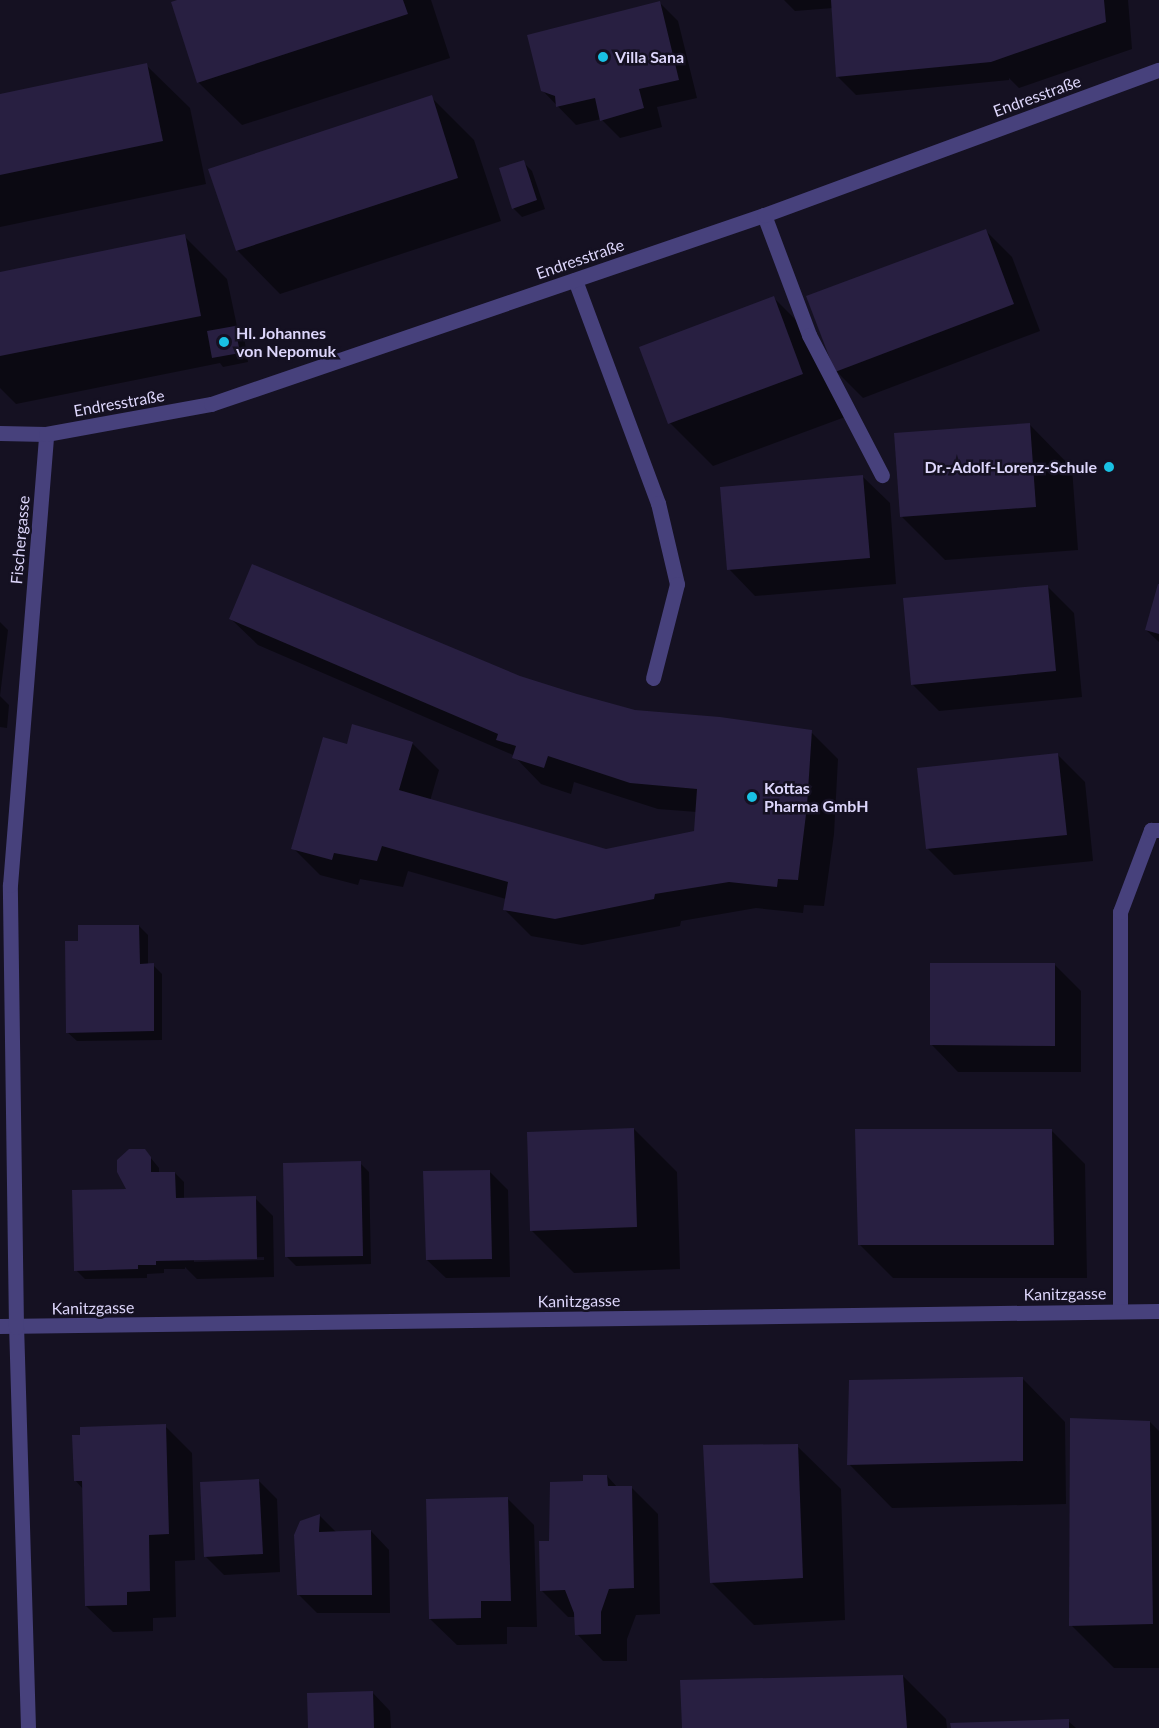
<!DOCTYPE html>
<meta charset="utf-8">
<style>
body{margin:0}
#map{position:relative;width:1159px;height:1728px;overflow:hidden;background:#151122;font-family:Lato,sans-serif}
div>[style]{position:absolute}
.shadow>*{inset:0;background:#0007}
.building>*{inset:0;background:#281f41}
.service>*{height:15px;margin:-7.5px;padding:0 7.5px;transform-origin:7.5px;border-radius:7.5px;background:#47417c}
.minor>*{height:15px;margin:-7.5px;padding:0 7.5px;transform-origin:7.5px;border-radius:7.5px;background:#47417c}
.tertiary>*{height:15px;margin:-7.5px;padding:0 7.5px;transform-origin:7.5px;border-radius:7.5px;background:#47417c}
.dots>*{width:16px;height:16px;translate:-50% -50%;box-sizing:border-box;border:3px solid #151122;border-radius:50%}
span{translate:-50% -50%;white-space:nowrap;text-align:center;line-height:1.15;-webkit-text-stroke:5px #151122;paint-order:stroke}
.poi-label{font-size:16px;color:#ddd6fb;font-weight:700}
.left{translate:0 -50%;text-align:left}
.right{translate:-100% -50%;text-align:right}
.street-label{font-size:16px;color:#ddd6fb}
</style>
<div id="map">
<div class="shadow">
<i style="clip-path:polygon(182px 0,431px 0,450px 58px,242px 125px,198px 82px)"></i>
<i style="clip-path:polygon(784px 0,1128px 0,1132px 49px,1019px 88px,1009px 78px,1009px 80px,856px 95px,837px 76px,833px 8px,795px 11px)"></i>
<i style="clip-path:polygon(660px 3px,678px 21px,697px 98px,657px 107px,662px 127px,620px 138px,601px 119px,576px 125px,542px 90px)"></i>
<i style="clip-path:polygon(146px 65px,190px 108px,206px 184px,0 227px,0 95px)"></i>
<i style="clip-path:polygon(431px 97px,474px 140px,501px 221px,280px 294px,237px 250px)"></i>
<i style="clip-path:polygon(523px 162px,532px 171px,545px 209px,522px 217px,513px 208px)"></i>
<i style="clip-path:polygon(986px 231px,1012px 257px,1040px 331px,863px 398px,836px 371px)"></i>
<i style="clip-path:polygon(184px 236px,227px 279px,238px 331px,244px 337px,248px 362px,223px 367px,220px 363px,16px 404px,0 388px,0 274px)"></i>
<i style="clip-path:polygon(774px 298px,817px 341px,845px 417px,713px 466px,670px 423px)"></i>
<i style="clip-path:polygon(1029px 424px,1072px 468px,1078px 550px,945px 560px,902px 517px)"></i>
<i style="clip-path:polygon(863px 477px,890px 503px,896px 584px,755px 596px,729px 569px)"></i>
<i style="clip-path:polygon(1047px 586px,1074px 613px,1082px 697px,939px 711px,912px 684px)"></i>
<i style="clip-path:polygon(1159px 587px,1159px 642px,1146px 630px)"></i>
<i style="clip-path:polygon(231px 619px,520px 678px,634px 712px,811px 732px,838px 759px,834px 834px,824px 906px,804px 905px,803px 913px,756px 908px,681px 921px,680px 926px,582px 945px,531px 936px,504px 909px,506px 899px,408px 871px,403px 887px,360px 879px,358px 885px,320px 875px,293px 848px,348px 746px,412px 743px,439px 770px,430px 801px,606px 851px,696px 832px,697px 812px,658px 809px,574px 782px,571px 794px,541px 784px,513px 755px,258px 645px)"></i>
<i style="clip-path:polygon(0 622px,8px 630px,0 696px,9px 705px,7px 728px,0 727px)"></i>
<i style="clip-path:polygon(1058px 755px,1085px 782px,1093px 861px,954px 875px,927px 848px)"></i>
<i style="clip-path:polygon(139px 926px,148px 935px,148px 965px,153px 965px,162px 974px,162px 1040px,77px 1041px,67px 1032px,80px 942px)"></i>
<i style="clip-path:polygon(1054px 964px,1081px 991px,1081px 1072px,958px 1072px,932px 1045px)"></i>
<i style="clip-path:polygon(634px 1129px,677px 1172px,680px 1269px,574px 1273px,531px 1230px)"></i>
<i style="clip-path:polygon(1051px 1130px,1085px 1164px,1087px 1278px,893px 1278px,860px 1245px)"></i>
<i style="clip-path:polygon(evenodd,145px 1151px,159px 1168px,159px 1174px,175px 1173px,184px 1182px,184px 1199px,255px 1198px,273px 1216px,274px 1277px,197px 1279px,185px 1267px,185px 1269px,164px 1269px,164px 1273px,147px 1274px,147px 1278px,85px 1279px,76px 1270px,128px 1190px,145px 1151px,264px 1257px,264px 1260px,194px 1262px,194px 1259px,264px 1257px)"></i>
<i style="clip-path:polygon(360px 1163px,369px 1172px,371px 1264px,296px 1266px,287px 1257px)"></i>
<i style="clip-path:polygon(489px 1171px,508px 1190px,510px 1277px,446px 1278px,427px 1260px)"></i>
<i style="clip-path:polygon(1022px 1378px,1065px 1422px,1066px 1504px,892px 1508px,849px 1464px)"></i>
<i style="clip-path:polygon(1150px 1422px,1159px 1431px,1159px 1668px,1114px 1668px,1071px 1625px)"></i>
<i style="clip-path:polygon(165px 1426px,192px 1453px,195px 1560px,175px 1561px,176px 1617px,153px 1618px,153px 1631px,113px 1632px,86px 1606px,83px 1489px,75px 1480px)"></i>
<i style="clip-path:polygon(797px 1446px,841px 1489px,845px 1620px,754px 1625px,711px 1582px)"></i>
<i style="clip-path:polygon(607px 1476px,618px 1488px,631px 1487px,658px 1514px,660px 1614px,636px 1615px,627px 1639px,627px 1661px,603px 1661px,577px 1634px,576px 1617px,568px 1617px,541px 1590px,551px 1542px,584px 1482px)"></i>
<i style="clip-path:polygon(258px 1480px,277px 1499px,280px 1572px,224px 1575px,206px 1557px)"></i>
<i style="clip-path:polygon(507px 1498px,534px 1525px,537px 1627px,507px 1627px,507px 1644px,457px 1645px,430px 1619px)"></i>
<i style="clip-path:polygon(320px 1516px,337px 1533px,371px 1531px,389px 1550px,390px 1613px,317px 1613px,298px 1594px)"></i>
<i style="clip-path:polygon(903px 1676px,946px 1719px,947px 1728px,683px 1728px)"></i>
<i style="clip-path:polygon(372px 1692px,390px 1711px,391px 1728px,310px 1728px)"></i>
<i style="clip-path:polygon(1068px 1721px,1076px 1728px,952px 1728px)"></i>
</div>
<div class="building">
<i style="clip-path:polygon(177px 0,403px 0,408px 14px,197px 83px,171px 2px)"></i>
<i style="clip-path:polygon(831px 0,1104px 0,1106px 22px,991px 62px,836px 77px)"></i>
<i style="clip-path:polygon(660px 1px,679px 80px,639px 89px,644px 108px,600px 121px,595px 98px,556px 107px,555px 96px,541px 91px,527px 35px)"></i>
<i style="clip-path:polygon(147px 63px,163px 141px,0 175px,0 94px)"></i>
<i style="clip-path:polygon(432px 95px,458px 178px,236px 251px,208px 169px)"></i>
<i style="clip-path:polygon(524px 160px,537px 200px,512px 209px,499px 168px)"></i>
<i style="clip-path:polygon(986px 229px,1014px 304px,835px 372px,806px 296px)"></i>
<i style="clip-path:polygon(185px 234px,201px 316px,0 356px,0 272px)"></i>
<i style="clip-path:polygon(774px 296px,803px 374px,668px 424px,639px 347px)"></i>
<i style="clip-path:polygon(235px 326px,240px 353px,212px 358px,207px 331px)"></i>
<i style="clip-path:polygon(1030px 423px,1036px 507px,900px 517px,894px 433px)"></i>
<i style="clip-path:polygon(863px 475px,870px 558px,727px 570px,720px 487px)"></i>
<i style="clip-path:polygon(252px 564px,520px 676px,577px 694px,635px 710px,720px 717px,812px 730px,807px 806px,798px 880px,778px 879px,777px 887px,729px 882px,655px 894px,654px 899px,555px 919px,503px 910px,508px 882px,382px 846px,377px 861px,334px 853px,332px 860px,291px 849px,323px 737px,347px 744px,352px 724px,413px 742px,399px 790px,606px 849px,694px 831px,697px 789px,630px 783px,548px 756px,544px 768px,512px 758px,516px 746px,496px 740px,498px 734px,229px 619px)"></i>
<i style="clip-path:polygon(1158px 584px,1159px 584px,1159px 634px,1145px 630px)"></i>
<i style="clip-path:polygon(1048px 585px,1056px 671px,911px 685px,903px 598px)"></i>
<i style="clip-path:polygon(1058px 753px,1067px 835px,926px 849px,917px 768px)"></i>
<i style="clip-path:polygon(78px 925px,139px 925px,140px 964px,154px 963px,154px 1031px,66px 1033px,65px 941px,78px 941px)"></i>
<i style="clip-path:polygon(930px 963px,1055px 963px,1055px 1046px,930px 1045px)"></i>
<i style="clip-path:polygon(634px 1128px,637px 1227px,530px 1231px,527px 1132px)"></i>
<i style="clip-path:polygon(855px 1129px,1052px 1129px,1054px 1245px,858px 1245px)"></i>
<i style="clip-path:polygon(129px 1149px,145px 1149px,151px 1157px,151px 1172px,175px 1172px,176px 1198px,256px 1196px,257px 1259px,156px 1261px,156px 1265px,138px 1265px,138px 1269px,74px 1271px,72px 1190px,126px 1189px,117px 1172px,117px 1160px)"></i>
<i style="clip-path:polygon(361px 1161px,363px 1256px,285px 1257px,283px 1163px)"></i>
<i style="clip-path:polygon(490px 1170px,492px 1259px,426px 1260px,423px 1171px)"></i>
<i style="clip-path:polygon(1023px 1377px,1023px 1461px,847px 1465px,849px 1380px)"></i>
<i style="clip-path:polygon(1070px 1418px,1150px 1421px,1153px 1624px,1069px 1626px)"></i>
<i style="clip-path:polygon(166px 1424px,169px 1534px,149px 1535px,150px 1591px,127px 1592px,127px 1605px,85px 1606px,82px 1481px,74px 1481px,72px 1435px,80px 1435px,80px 1427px)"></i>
<i style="clip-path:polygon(798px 1444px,803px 1578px,710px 1583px,703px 1445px)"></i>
<i style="clip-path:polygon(583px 1475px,607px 1475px,608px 1486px,632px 1486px,634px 1588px,609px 1589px,601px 1612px,601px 1634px,575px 1635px,574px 1613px,565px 1590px,540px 1591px,539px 1541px,549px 1541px,550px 1482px,583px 1481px)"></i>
<i style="clip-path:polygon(259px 1479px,263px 1554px,204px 1557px,200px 1482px)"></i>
<i style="clip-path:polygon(508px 1497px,511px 1601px,481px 1601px,481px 1618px,429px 1619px,426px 1499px)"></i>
<i style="clip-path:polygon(320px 1514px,319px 1532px,371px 1530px,372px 1595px,297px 1595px,294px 1535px,300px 1521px)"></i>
<i style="clip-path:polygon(903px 1675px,907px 1728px,682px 1728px,680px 1680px)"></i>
<i style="clip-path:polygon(373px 1691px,374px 1728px,308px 1728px,307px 1693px)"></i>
<i style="clip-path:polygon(1069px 1719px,1069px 1728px,951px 1728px,950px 1723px)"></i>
</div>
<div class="service">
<i style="left:764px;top:215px;width:128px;rotate:69.4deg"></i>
<i style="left:809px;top:335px;width:158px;rotate:62.5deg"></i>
<i style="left:575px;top:280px;width:238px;rotate:69.6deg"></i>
<i style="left:658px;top:503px;width:83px;rotate:76.8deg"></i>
<i style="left:677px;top:584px;width:97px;rotate:104.3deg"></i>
<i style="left:1120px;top:1311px;width:399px;rotate:-90deg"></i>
<i style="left:1120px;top:912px;width:88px;rotate:-69.3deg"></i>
<i style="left:1151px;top:830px;width:8px"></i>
</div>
<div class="minor">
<i style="left:0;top:1326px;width:1159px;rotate:-0.74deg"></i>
<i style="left:28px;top:1728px;width:401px;rotate:-91.7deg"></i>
<i style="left:16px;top:1327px;width:442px;rotate:-90.8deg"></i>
<i style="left:10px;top:885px;width:452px;rotate:-85.4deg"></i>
</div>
<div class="tertiary">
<i style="left:0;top:433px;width:46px;rotate:1.2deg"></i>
<i style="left:46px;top:434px;width:168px;rotate:-10.3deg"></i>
<i style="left:211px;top:404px;width:584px;rotate:-18.87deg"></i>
<i style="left:764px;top:215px;width:421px;rotate:-20.2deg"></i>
</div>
<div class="dots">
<i style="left:603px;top:57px;background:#19c1e4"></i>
<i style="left:224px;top:342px;background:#19c1e4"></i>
<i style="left:1109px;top:467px;background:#19c1e4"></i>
<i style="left:752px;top:797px;background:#19c1e4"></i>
</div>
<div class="poi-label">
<span class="left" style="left:615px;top:57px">Villa Sana</span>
<span class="left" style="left:236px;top:342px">Hl. Johannes<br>von Nepomuk</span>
<span class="right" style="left:1097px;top:467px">Dr.-Adolf-Lorenz-Schule</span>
<span class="left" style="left:764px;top:797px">Kottas<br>Pharma GmbH</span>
</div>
<div class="street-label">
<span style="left:1037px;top:96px;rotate:-20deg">Endresstraße</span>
<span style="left:580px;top:259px;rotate:-19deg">Endresstraße</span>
<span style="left:119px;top:403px;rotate:-10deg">Endresstraße</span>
<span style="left:20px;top:540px;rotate:-85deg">Fischergasse</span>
<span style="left:1065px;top:1294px;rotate:-1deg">Kanitzgasse</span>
<span style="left:579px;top:1301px;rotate:-1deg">Kanitzgasse</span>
<span style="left:93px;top:1308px;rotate:-1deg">Kanitzgasse</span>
</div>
</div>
